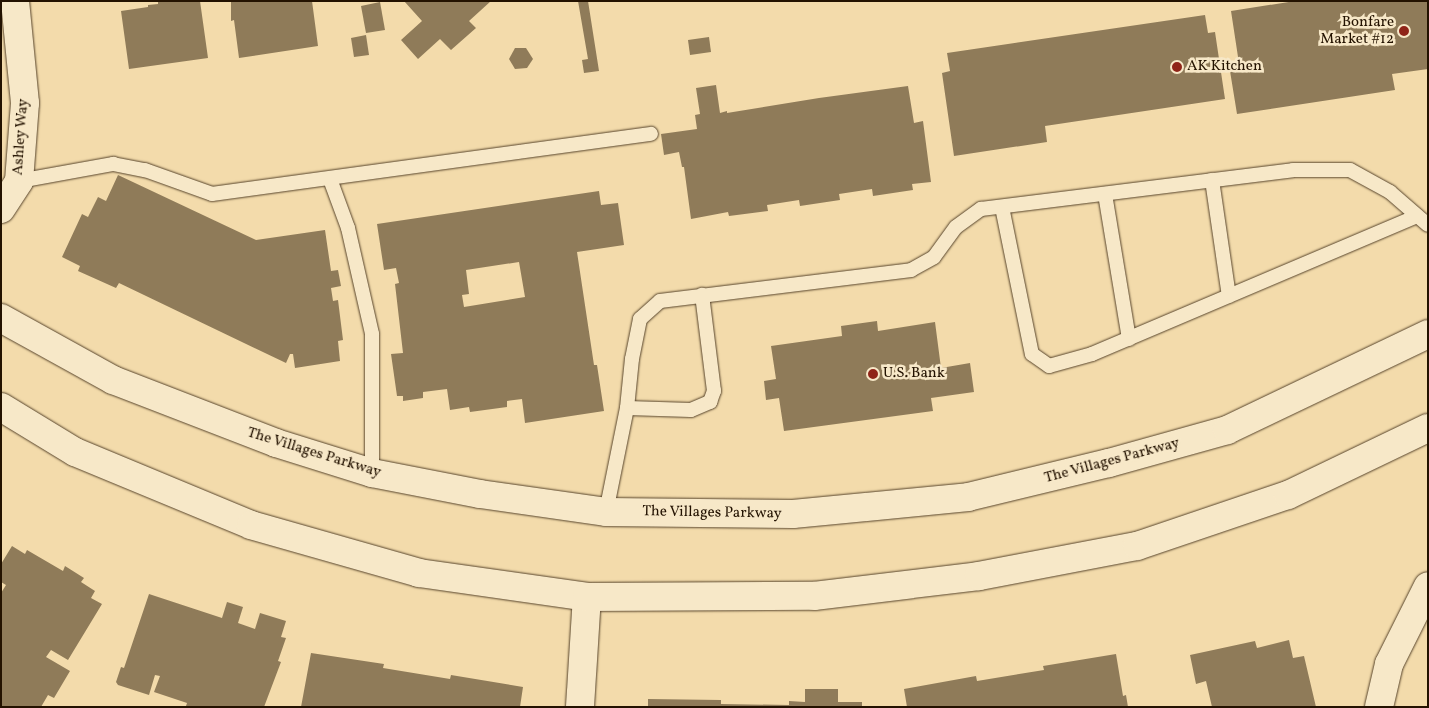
<!DOCTYPE html>
<style>
body{margin:0}
#map{position:relative;width:1429px;height:708px;overflow:hidden;background:#f3dbab;font-family:Vollkorn,serif}
div>[style]{position:absolute}
.building>*{inset:0;background:#8f7b59}
.roads{filter:drop-shadow(0 0 1px #57442b) drop-shadow(0 0 1px #57442b)}
.lane>*{height:14px;margin:-7px;padding:0 7px;transform-origin:7px;border-radius:7px;background:#f7e8c8}
.street>*{height:28px;margin:-14px;padding:0 14px;transform-origin:14px;border-radius:14px;background:#f7e8c8}
.secondary>*{height:28px;margin:-14px;padding:0 14px;transform-origin:14px;border-radius:14px;background:#f7e8c8}
.dots>*{width:14px;height:14px;translate:-50% -50%;box-sizing:border-box;border:2px solid #f7e8c8;border-radius:50%}
span{translate:-50% -50%;white-space:nowrap;text-align:center;line-height:1.15;-webkit-text-stroke:5px #f7e8c8;paint-order:stroke}
.poi-label{font-size:15px;color:#231200}
.right{translate:-100% -50%;text-align:right}
.left{translate:0 -50%;text-align:left}
.street-label{font-size:15px;color:#231200}
.frame{position:absolute;inset:0;border:2px solid #231200;pointer-events:none}
</style>
<div id="map">
<div class="building">
<i style="clip-path:polygon(158px 1px,200px 1px,208px 58px,129px 69px,121px 11px,148px 7px,148px 5px,158px 4px)"></i>
<i style="clip-path:polygon(231px 1px,312px 1px,318px 46px,239px 58px,234px 20px,231px 21px)"></i>
<i style="clip-path:polygon(404px 1px,491px 1px,469px 21px,476px 28px,451px 50px,440px 39px,418px 59px,401px 40px,422px 21px)"></i>
<i style="clip-path:polygon(578px 1px,588px 1px,599px 71px,584px 73px,582px 60px,588px 59px)"></i>
<i style="clip-path:polygon(1295px 1px,1428px 1px,1428px 69px,1392px 74px,1395px 90px,1237px 114px,1230px 71px,1240px 70px,1231px 11px)"></i>
<i style="clip-path:polygon(380px 2px,385px 30px,366px 33px,361px 6px)"></i>
<i style="clip-path:polygon(1205px 15px,1208px 33px,1215px 32px,1225px 99px,1045px 126px,1047px 142px,954px 156px,942px 73px,950px 71px,947px 53px)"></i>
<i style="clip-path:polygon(366px 35px,369px 55px,354px 57px,351px 38px)"></i>
<i style="clip-path:polygon(709px 37px,711px 52px,690px 55px,688px 40px)"></i>
<i style="clip-path:polygon(515px 48px,526px 48px,533px 59px,527px 68px,515px 69px,509px 59px)"></i>
<i style="clip-path:polygon(716px 85px,720px 113px,727px 111px,727px 113px,819px 98px,908px 86px,914px 123px,923px 121px,931px 182px,912px 184px,913px 190px,873px 196px,872px 189px,839px 194px,840px 200px,800px 206px,799px 200px,767px 205px,768px 211px,729px 216px,728px 212px,691px 219px,684px 167px,682px 167px,679px 152px,664px 155px,661px 134px,697px 129px,695px 115px,700px 114px,696px 88px)"></i>
<i style="clip-path:polygon(118px 175px,256px 240px,325px 230px,331px 271px,338px 270px,341px 286px,331px 288px,333px 301px,338px 300px,343px 340px,338px 341px,340px 361px,295px 368px,293px 354px,290px 354px,286px 363px,119px 283px,116px 288px,78px 271px,80px 266px,62px 257px,82px 214px,88px 217px,98px 197px,106px 201px)"></i>
<i style="clip-path:polygon(evenodd,599px 191px,601px 205px,618px 203px,624px 245px,577px 252px,594px 365px,597px 365px,604px 411px,525px 423px,522px 399px,507px 401px,507px 407px,470px 412px,469px 407px,450px 410px,447px 389px,423px 392px,423px 398px,403px 401px,403px 396px,397px 396px,391px 354px,403px 353px,395px 284px,399px 283px,396px 268px,384px 270px,377px 224px,599px 191px,519px 262px,525px 297px,464px 307px,462px 295px,469px 294px,466px 270px,519px 262px)"></i>
<i style="clip-path:polygon(877px 321px,878px 331px,935px 322px,941px 368px,970px 363px,974px 392px,931px 398px,933px 411px,784px 431px,779px 398px,766px 400px,764px 381px,776px 379px,771px 346px,842px 336px,841px 326px)"></i>
<i style="clip-path:polygon(12px 546px,25px 554px,27px 550px,63px 571px,65px 566px,84px 578px,81px 582px,95px 591px,91px 598px,102px 604px,68px 660px,51px 650px,46px 657px,70px 671px,54px 698px,48px 695px,41px 707px,1px 707px,1px 593px,6px 585px,1px 582px,1px 564px)"></i>
<i style="clip-path:polygon(149px 594px,222px 618px,227px 602px,243px 607px,238px 623px,255px 629px,260px 613px,286px 621px,281px 637px,286px 638px,278px 661px,281px 662px,264px 707px,188px 707px,186px 706px,187px 703px,154px 692px,160px 676px,155px 675px,149px 695px,118px 685px,116px 682px,121px 667px,124px 668px)"></i>
<i style="clip-path:polygon(1289px 640px,1293px 658px,1304px 656px,1316px 707px,1212px 707px,1206px 681px,1196px 684px,1190px 655px,1255px 641px,1257px 648px)"></i>
<i style="clip-path:polygon(311px 653px,384px 664px,383px 668px,450px 679px,451px 675px,523px 687px,520px 707px,301px 707px)"></i>
<i style="clip-path:polygon(1116px 654px,1123px 696px,1126px 695px,1128px 707px,907px 707px,904px 689px,976px 676px,977px 681px,1044px 670px,1043px 666px)"></i>
<i style="clip-path:polygon(805px 689px,838px 689px,838px 702px,862px 702px,862px 707px,648px 707px,648px 699px,721px 700px,721px 704px,789px 705px,789px 701px,805px 702px)"></i>
</div>
<div class="roads">
<div class="lane">
<i style="left:330px;top:179px;width:52px;rotate:69.8deg"></i>
<i style="left:348px;top:228px;width:109px;rotate:77.2deg"></i>
<i style="left:372px;top:334px;width:139px;rotate:90deg"></i>
<i style="left:1212px;top:180px;width:117px;rotate:81.7deg"></i>
<i style="left:19px;top:181px;width:96px;rotate:-10.3deg"></i>
<i style="left:113px;top:164px;width:33px;rotate:11deg"></i>
<i style="left:145px;top:170px;width:71px;rotate:19.7deg"></i>
<i style="left:212px;top:194px;width:443px;rotate:-7.8deg"></i>
<i style="left:1105px;top:194px;width:147px;rotate:80.6deg"></i>
<i style="left:1002px;top:207px;width:150px;rotate:78.5deg"></i>
<i style="left:1032px;top:354px;width:21px;rotate:35deg"></i>
<i style="left:1049px;top:366px;width:45px;rotate:-15.6deg"></i>
<i style="left:1092px;top:354px;width:353px;rotate:-23deg"></i>
<i style="left:627px;top:408px;width:64px;rotate:1.8deg"></i>
<i style="left:691px;top:410px;width:21px;rotate:-23deg"></i>
<i style="left:710px;top:402px;width:12px;rotate:-70deg"></i>
<i style="left:714px;top:391px;width:97px;rotate:-97.1deg"></i>
<i style="left:606px;top:512px;width:106px;rotate:-78.6deg"></i>
<i style="left:627px;top:408px;width:49px;rotate:-84.2deg"></i>
<i style="left:632px;top:359px;width:41px;rotate:-78.7deg"></i>
<i style="left:640px;top:319px;width:27px;rotate:-42deg"></i>
<i style="left:660px;top:301px;width:253px;rotate:-7deg"></i>
<i style="left:911px;top:270px;width:26px;rotate:-29deg"></i>
<i style="left:934px;top:257px;width:37px;rotate:-54deg"></i>
<i style="left:956px;top:227px;width:31px;rotate:-36deg"></i>
<i style="left:981px;top:209px;width:314px;rotate:-7.1deg"></i>
<i style="left:1293px;top:170px;width:57px"></i>
<i style="left:1350px;top:170px;width:46px;rotate:28.8deg"></i>
<i style="left:1390px;top:192px;width:50px;rotate:41deg"></i>
</div>
<div class="street">
<i style="left:1px;top:209px;width:33px;rotate:-57deg"></i>
<i style="left:19px;top:181px;width:78px;rotate:-85.6deg"></i>
<i style="left:25px;top:103px;width:102px;rotate:-95.6deg"></i>
<i style="left:580px;top:707px;width:110px;rotate:-86.4deg"></i>
<i style="left:1379px;top:707px;width:44px;rotate:-76.9deg"></i>
<i style="left:1389px;top:664px;width:87px;rotate:-63.4deg"></i>
</div>
<div class="secondary">
<i style="left:1px;top:318px;width:128px;rotate:29deg"></i>
<i style="left:113px;top:380px;width:175px;rotate:21.1deg"></i>
<i style="left:276px;top:443px;width:101px;rotate:17.4deg"></i>
<i style="left:372px;top:473px;width:110px;rotate:11deg"></i>
<i style="left:480px;top:494px;width:127px;rotate:8.1deg"></i>
<i style="left:606px;top:512px;width:187px;rotate:0.6deg"></i>
<i style="left:793px;top:514px;width:176px;rotate:-5.5deg"></i>
<i style="left:968px;top:497px;width:145px;rotate:-13.6deg"></i>
<i style="left:1109px;top:463px;width:123px;rotate:-15.6deg"></i>
<i style="left:1227px;top:430px;width:223px;rotate:-25.5deg"></i>
<i style="left:1px;top:407px;width:87px;rotate:31.3deg"></i>
<i style="left:75px;top:452px;width:191px;rotate:22.5deg"></i>
<i style="left:251px;top:525px;width:175px;rotate:15.9deg"></i>
<i style="left:419px;top:573px;width:170px;rotate:8.1deg"></i>
<i style="left:587px;top:597px;width:227px;rotate:-0.3deg"></i>
<i style="left:814px;top:596px;width:166px;rotate:-6.9deg"></i>
<i style="left:979px;top:576px;width:161px;rotate:-10.8deg"></i>
<i style="left:1137px;top:546px;width:159px;rotate:-18.7deg"></i>
<i style="left:1288px;top:495px;width:155px;rotate:-25.6deg"></i>
</div>
</div>
<div class="dots">
<i style="left:1404px;top:31px;background:#8f2418"></i>
<i style="left:1177px;top:67px;background:#8f2418"></i>
<i style="left:873px;top:374px;background:#8f2418"></i>
</div>
<div class="poi-label">
<span class="right" style="left:1394px;top:31px">Bonfare<br>Market #12</span>
<span class="left" style="left:1187px;top:67px">AK Kitchen</span>
<span class="left" style="left:883px;top:374px">U.S. Bank</span>
</div>
<div class="street-label">
<span style="left:21px;top:137px;rotate:-86deg">Ashley Way</span>
<span style="left:314px;top:453px;rotate:17deg">The Villages Parkway</span>
<span style="left:1112px;top:461px;rotate:-15deg">The Villages Parkway</span>
<span style="left:712px;top:513px;rotate:1deg">The Villages Parkway</span>
</div>
<div class="frame"></div>
</div>
